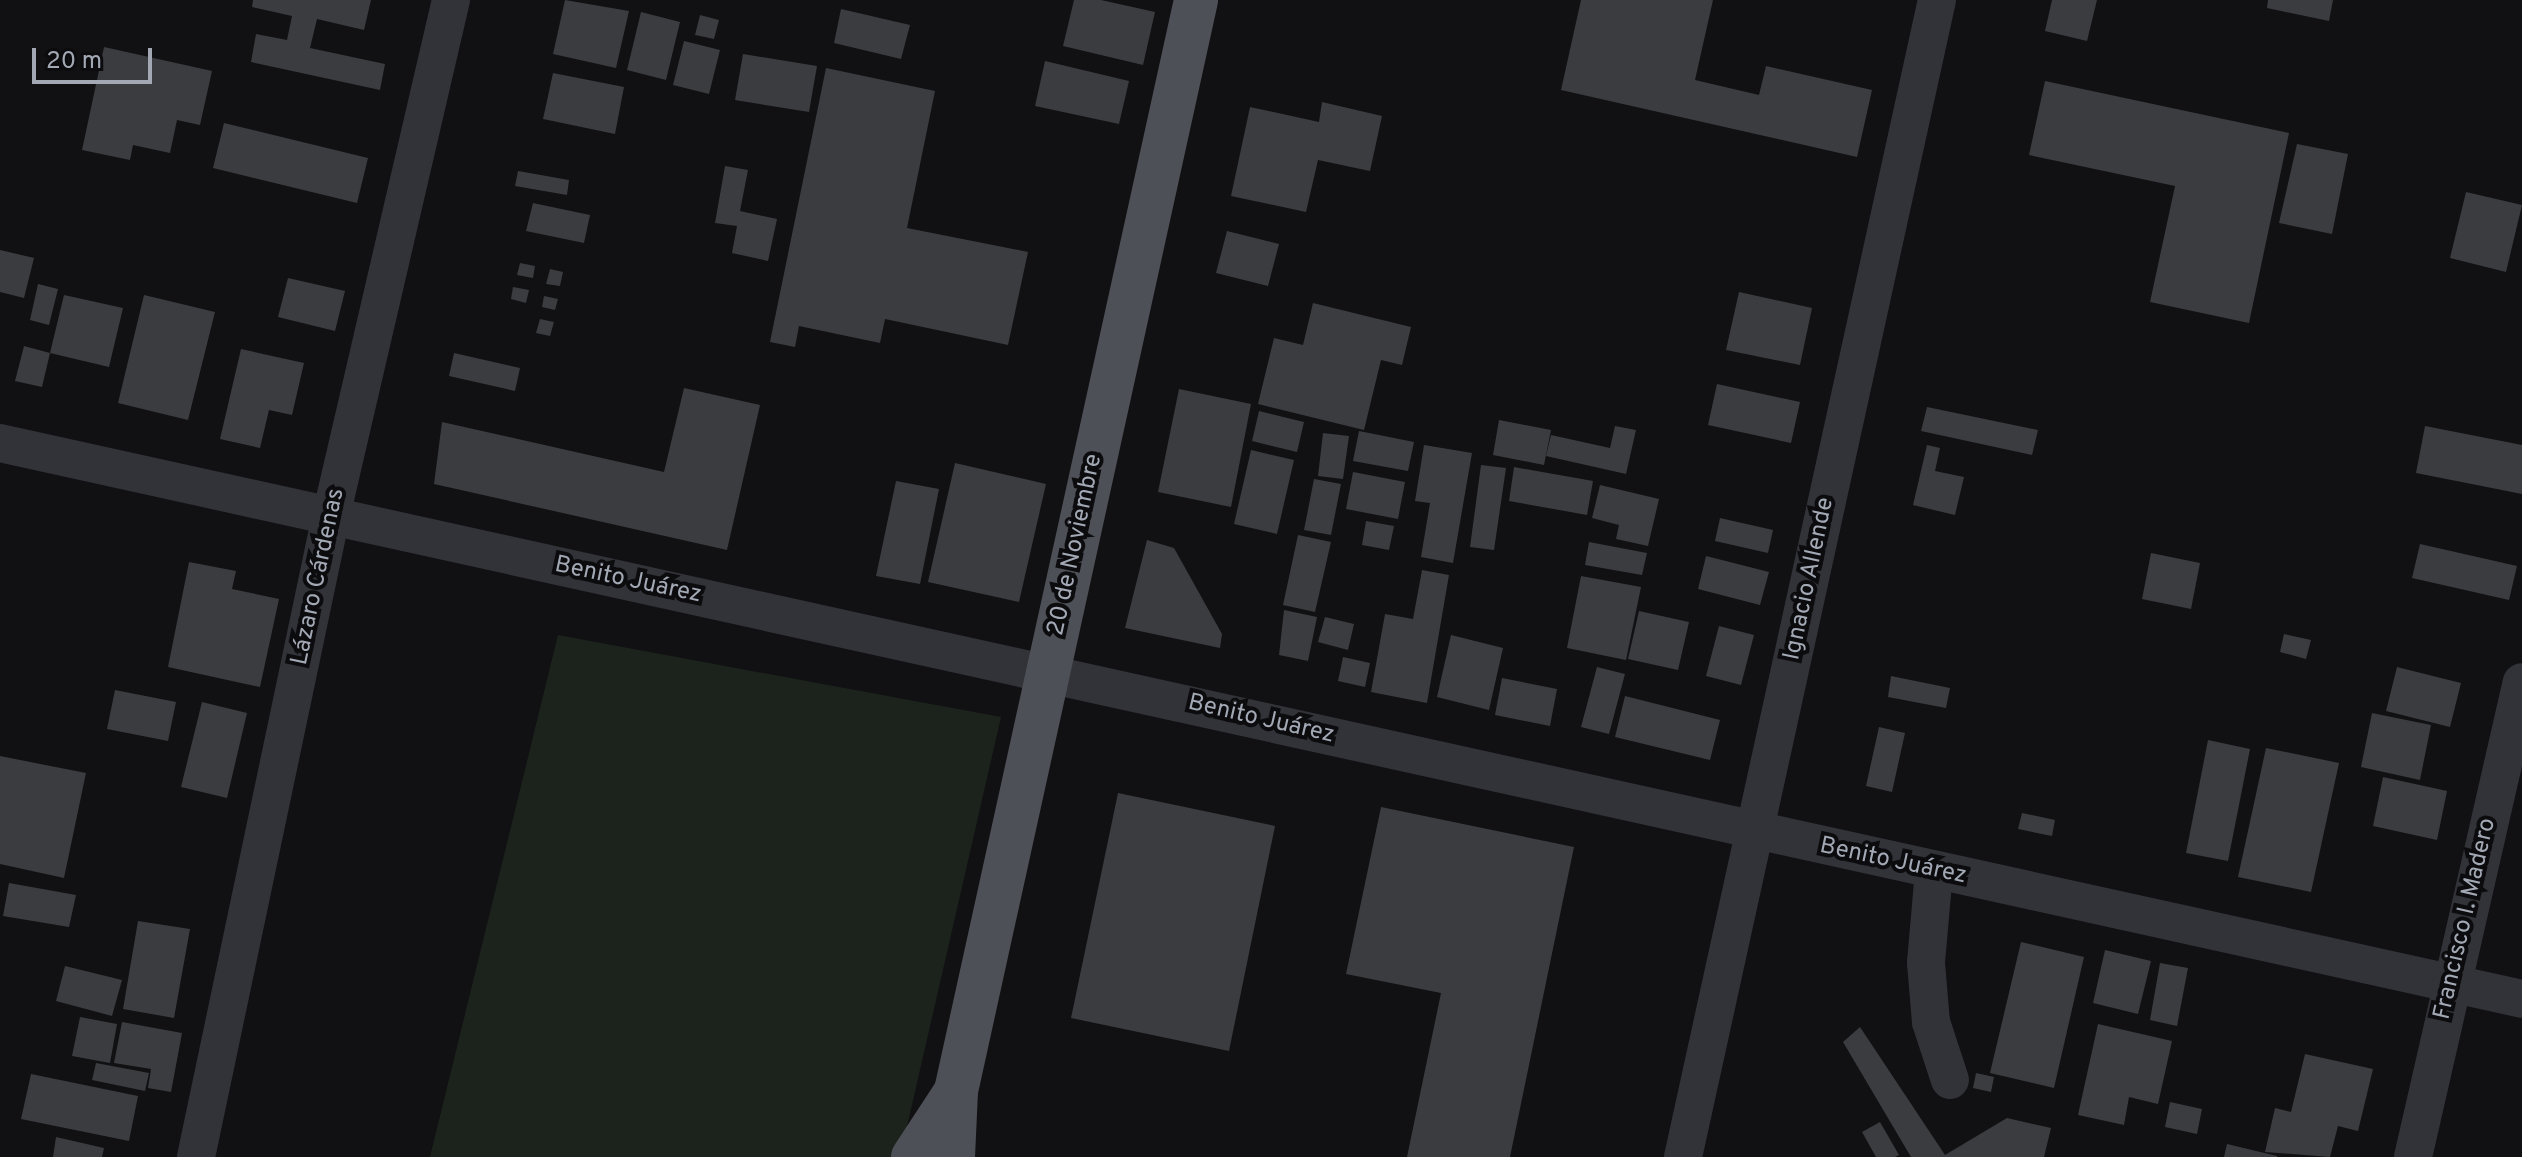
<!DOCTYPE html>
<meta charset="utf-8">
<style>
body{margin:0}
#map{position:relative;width:2522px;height:1157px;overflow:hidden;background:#111113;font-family:Overpass,sans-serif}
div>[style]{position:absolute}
.green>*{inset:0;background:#1c231c}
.building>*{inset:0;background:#3b3c40}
.minor>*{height:38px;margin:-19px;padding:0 19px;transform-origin:19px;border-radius:19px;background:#323338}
.major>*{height:44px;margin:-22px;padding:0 22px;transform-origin:22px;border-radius:22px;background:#4e5057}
span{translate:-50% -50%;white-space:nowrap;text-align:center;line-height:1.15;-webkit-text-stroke:8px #0c0c0e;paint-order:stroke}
.street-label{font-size:24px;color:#a2a8b4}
.scale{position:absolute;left:32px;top:48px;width:120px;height:36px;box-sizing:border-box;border:4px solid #a2a8b4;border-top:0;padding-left:10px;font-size:24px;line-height:28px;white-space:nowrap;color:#a2a8b4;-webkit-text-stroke:6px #0c0c0e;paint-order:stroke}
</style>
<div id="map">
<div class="green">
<i style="clip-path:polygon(558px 635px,1001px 717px,900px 1157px,430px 1157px)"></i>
</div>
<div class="building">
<i style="clip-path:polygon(253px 0,371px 0,364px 30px,317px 19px,310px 48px,385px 64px,380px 90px,251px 62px,256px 34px,287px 40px,292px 16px,252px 7px)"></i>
<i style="clip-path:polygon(565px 0,629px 11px,616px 68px,553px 54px)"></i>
<i style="clip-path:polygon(1074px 0,1101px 0,1155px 12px,1143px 65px,1063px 46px)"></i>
<i style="clip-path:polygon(1581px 0,1713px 0,1695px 80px,1759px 95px,1766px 66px,1872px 90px,1857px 157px,1561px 90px)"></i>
<i style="clip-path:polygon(2052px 0,2097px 0,2087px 41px,2045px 31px)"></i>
<i style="clip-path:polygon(2268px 0,2333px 0,2329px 21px,2267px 8px)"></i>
<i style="clip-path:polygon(841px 9px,910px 25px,901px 59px,834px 43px)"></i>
<i style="clip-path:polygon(641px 12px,680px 22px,666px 80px,627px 70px)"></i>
<i style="clip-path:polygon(700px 15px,719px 20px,714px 39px,695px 35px)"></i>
<i style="clip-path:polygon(684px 41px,720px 50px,709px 94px,673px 85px)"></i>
<i style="clip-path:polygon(104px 47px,212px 71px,200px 125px,177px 120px,170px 153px,133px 145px,130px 160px,82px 150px)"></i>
<i style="clip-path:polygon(743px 54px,817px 66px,809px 112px,735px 100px)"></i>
<i style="clip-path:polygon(1045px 61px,1129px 81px,1119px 124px,1035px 106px)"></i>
<i style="clip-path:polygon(826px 68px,935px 91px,907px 228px,1028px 252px,1008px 345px,885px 319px,880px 343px,799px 326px,795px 347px,770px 342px)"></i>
<i style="clip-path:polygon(553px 73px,624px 87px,615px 134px,543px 119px)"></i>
<i style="clip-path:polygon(2045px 81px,2289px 133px,2249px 323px,2150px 302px,2175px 186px,2029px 155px)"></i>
<i style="clip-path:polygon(1322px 102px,1382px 116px,1370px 171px,1318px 160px,1306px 212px,1231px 196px,1250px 107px,1319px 122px)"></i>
<i style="clip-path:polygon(224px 123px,368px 158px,357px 203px,213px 168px)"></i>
<i style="clip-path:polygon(2297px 144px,2348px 154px,2332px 234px,2279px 223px)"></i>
<i style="clip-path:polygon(725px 166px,748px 170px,740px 211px,777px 219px,768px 261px,732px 253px,737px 226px,715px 223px)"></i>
<i style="clip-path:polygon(518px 171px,569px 180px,567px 195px,515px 186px)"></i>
<i style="clip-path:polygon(2466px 192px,2522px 205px,2506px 272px,2450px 258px)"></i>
<i style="clip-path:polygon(533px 203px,590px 215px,584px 243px,526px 231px)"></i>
<i style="clip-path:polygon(1227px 231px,1279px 244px,1268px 286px,1216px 273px)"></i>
<i style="clip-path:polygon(0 250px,34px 258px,24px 298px,0 292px)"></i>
<i style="clip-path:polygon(520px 263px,535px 266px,533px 278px,517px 275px)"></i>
<i style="clip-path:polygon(550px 269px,563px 272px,560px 286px,546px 284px)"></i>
<i style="clip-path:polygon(288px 278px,345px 291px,335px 331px,278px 317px)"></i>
<i style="clip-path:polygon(38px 284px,58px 289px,49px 325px,30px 320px)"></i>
<i style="clip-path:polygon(513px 287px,529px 290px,526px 303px,511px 299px)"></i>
<i style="clip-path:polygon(1739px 292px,1812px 308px,1800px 365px,1726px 350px)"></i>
<i style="clip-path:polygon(64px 295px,123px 308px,109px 367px,50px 353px)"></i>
<i style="clip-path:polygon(144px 295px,215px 312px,188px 420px,118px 403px)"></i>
<i style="clip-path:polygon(544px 296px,558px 299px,555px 310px,542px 307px)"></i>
<i style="clip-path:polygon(1313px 303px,1411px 327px,1402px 365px,1381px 360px,1364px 430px,1258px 404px,1274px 338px,1303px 345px)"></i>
<i style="clip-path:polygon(540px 319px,554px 322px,550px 336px,536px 333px)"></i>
<i style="clip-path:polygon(24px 346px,50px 353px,42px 387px,15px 381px)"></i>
<i style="clip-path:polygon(241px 349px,304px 363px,292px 415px,269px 410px,260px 448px,220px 439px)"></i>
<i style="clip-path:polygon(454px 353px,520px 368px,515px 391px,449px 376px)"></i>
<i style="clip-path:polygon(1717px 384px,1800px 402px,1791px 443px,1708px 425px)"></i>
<i style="clip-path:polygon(684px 388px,760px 405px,727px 550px,434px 484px,442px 422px,664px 472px)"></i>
<i style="clip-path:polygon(1179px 389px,1251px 404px,1231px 507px,1158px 492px)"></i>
<i style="clip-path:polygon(1927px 407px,2038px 430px,2032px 455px,1921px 431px)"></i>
<i style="clip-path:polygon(1259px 411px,1304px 422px,1297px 452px,1252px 441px)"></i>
<i style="clip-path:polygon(1499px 420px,1551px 430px,1544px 465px,1493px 455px)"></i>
<i style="clip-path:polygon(1615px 426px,1636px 430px,1626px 474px,1546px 456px,1551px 435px,1610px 448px)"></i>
<i style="clip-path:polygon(2425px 426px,2522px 445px,2522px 494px,2416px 473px)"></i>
<i style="clip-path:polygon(1359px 431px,1414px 442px,1408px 471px,1353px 461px)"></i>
<i style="clip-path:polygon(1323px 433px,1349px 436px,1343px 479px,1318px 476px)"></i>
<i style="clip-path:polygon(1424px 445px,1472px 453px,1453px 563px,1421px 557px,1430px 503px,1415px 501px)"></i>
<i style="clip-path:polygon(1927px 445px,1940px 448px,1935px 471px,1964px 477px,1955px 515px,1913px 505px)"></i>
<i style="clip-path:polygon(1251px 450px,1294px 460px,1277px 534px,1234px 524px)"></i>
<i style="clip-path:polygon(955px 463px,1046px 484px,1019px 602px,928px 582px)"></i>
<i style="clip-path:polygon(1481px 465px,1506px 468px,1494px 550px,1470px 547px)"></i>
<i style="clip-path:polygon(1514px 467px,1593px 481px,1587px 515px,1509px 501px)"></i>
<i style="clip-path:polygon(1353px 472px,1405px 482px,1398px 519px,1346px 509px)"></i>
<i style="clip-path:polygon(1314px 479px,1341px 484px,1331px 535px,1304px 530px)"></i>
<i style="clip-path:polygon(896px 481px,939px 489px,920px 584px,876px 576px)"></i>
<i style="clip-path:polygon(1600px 485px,1659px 499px,1648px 546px,1616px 539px,1619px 525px,1592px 518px)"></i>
<i style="clip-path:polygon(1720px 518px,1773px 530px,1768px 553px,1715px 541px)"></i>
<i style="clip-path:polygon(1366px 521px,1394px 526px,1389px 550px,1362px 545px)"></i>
<i style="clip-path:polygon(1298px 535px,1331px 542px,1315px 612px,1283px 605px)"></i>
<i style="clip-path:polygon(1147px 540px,1174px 548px,1222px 634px,1220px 648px,1125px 628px)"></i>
<i style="clip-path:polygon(1589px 542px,1647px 553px,1642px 575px,1585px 565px)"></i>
<i style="clip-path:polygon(2420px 544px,2517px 566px,2509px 600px,2412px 578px)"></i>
<i style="clip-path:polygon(2151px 553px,2200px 563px,2191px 609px,2142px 599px)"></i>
<i style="clip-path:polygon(1706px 556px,1769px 572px,1760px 605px,1698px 589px)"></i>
<i style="clip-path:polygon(189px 562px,236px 571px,232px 589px,279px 599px,260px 687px,168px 667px)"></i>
<i style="clip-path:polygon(1422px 570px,1449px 575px,1427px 703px,1371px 692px,1385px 614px,1413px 619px)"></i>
<i style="clip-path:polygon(1581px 576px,1641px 587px,1626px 660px,1567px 648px)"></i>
<i style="clip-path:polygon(1284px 610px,1317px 617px,1308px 661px,1279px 655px)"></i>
<i style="clip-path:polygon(1639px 611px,1689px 622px,1678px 670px,1628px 659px)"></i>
<i style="clip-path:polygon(1325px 617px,1354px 624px,1348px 650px,1318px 642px)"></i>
<i style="clip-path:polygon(1719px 626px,1754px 635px,1741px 685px,1706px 676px)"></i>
<i style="clip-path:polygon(2284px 634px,2311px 640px,2306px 659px,2280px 652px)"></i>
<i style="clip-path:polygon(1451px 635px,1503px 648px,1489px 710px,1437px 697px)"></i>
<i style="clip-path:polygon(1343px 657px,1370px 663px,1365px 687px,1338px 681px)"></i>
<i style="clip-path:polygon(1597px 667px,1625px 674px,1609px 734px,1581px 727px)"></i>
<i style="clip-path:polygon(2397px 667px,2461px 683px,2450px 727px,2386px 711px)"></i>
<i style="clip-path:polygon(1891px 676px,1950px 688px,1946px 708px,1888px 697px)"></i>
<i style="clip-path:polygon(1502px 678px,1557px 689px,1550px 726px,1495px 715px)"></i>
<i style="clip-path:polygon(115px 690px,176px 702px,168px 741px,107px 729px)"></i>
<i style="clip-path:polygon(1625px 696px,1720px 720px,1710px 760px,1615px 737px)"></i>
<i style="clip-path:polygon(202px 702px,247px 713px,227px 798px,181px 787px)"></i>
<i style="clip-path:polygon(2372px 713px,2431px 725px,2420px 780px,2361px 767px)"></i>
<i style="clip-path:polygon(1879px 727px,1905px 733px,1892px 792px,1866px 786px)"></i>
<i style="clip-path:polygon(2208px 740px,2250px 749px,2228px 861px,2186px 853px)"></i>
<i style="clip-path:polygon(2266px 748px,2339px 763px,2311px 892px,2238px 877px)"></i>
<i style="clip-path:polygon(0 756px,86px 773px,64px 878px,0 864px)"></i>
<i style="clip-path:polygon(2383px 777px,2447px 791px,2437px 840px,2373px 826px)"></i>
<i style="clip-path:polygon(1118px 793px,1275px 826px,1229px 1051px,1071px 1018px)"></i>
<i style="clip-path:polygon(1381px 807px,1574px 847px,1510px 1157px,1407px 1157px,1441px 993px,1346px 974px)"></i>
<i style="clip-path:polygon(2022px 813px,2055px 820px,2052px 836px,2018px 829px)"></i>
<i style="clip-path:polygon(9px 883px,76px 895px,69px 927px,3px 916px)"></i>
<i style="clip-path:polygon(138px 921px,190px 929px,174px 1018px,123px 1009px)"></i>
<i style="clip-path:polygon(2021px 942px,2084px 957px,2054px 1088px,1990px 1073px)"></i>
<i style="clip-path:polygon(2105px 950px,2151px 961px,2138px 1014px,2093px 1003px)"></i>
<i style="clip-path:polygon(2160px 963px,2188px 968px,2177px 1026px,2150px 1020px)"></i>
<i style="clip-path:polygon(65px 966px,122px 980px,112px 1016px,56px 1001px)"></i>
<i style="clip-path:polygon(80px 1017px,117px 1024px,110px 1063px,72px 1056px)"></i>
<i style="clip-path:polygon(122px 1022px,182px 1033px,171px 1092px,148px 1088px,151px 1069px,114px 1063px)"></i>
<i style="clip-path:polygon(2098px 1024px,2172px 1041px,2158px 1104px,2129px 1097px,2124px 1125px,2078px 1115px)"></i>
<i style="clip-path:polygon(1860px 1027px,1945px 1155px,2007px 1118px,2051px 1128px,2044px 1157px,1911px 1157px,1843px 1042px)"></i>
<i style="clip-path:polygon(2305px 1054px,2373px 1069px,2358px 1131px,2338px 1126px,2330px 1157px,2265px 1152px,2275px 1108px,2291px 1112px)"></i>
<i style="clip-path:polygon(96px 1063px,149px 1073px,145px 1091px,92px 1080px)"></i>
<i style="clip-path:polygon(1976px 1073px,1994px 1077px,1991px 1092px,1973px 1088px)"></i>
<i style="clip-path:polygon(31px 1074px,138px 1096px,129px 1141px,21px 1119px)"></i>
<i style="clip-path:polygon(2170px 1102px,2202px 1109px,2197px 1134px,2165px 1127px)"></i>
<i style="clip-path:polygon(1880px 1122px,1899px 1155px,1895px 1157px,1876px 1157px,1862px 1132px)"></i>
<i style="clip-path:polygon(56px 1137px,104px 1148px,102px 1157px,53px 1157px)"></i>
<i style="clip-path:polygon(2227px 1144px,2277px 1156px,2277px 1157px,2224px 1157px)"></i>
</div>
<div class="minor">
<i style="left:0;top:443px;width:2583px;rotate:12.43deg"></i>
<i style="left:1934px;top:871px;width:92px;rotate:95deg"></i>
<i style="left:1926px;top:963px;width:59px;rotate:85.2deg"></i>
<i style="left:1931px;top:1022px;width:61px;rotate:71.9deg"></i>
<i style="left:196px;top:1157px;width:655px;rotate:-78.11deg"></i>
<i style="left:331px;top:516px;width:530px;rotate:-76.91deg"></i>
<i style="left:1683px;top:1157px;width:1185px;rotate:-77.62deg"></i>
<i style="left:2413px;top:1157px;width:487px;rotate:-77.1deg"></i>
</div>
<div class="major">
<i style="left:913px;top:1157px;width:77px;rotate:-56.7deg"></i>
<i style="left:953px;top:1157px;width:66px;rotate:-87.4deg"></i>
<i style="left:956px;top:1091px;width:1117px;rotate:-77.59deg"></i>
</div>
<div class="street-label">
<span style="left:1076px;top:545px;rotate:-78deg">20 de Noviembre</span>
<span style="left:319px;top:577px;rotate:-78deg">Lázaro Cárdenas</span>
<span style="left:1810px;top:579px;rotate:-78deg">Ignacio Allende</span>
<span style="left:628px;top:581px;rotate:12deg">Benito Juárez</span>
<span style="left:1261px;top:720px;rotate:13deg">Benito Juárez</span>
<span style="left:1893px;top:862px;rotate:12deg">Benito Juárez</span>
<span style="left:2466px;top:919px;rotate:-77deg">Francisco I. Madero</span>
</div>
<div class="scale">20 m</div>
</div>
